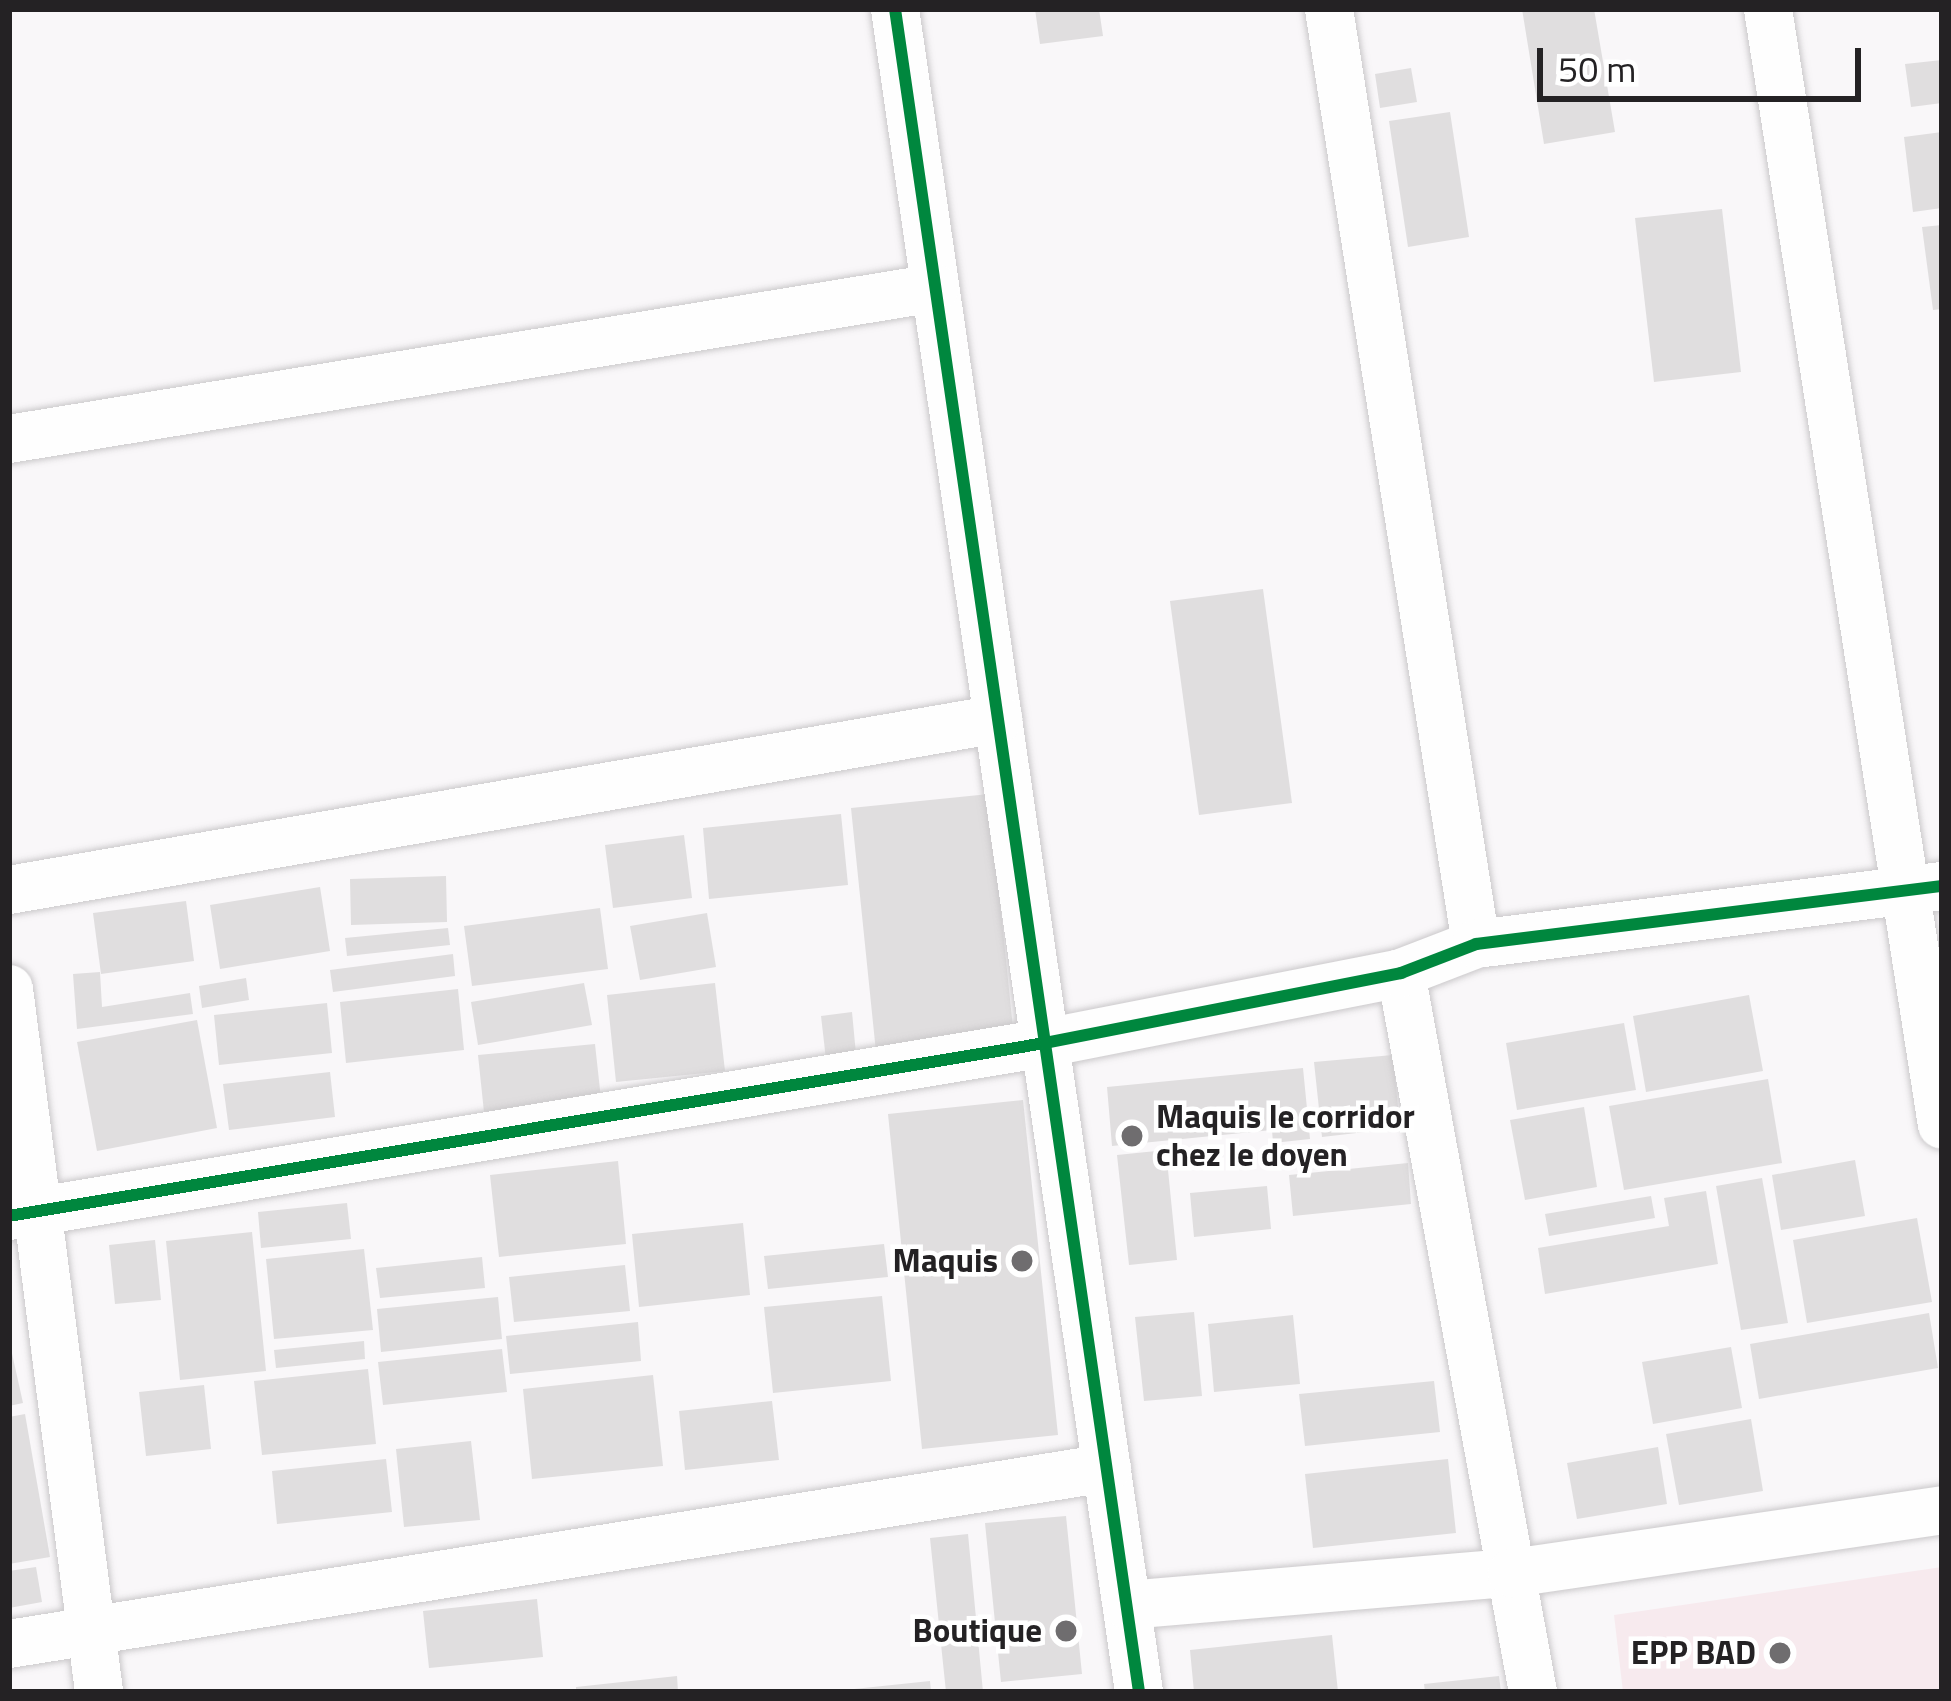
<!DOCTYPE html>
<style>
body{margin:0}
#map{position:relative;width:1951px;height:1701px;overflow:hidden;background:#f9f7f9;font-family:"Titillium Web",sans-serif}
div>[style]{position:absolute}
.education>*{inset:0;background:#f7eaee}
.building>*{inset:0;background:#e0dedf}
.roads{filter:drop-shadow(0 0 3px #cbc9cb) drop-shadow(0 0 3px #cbc9cb)}
.minor>*{height:48px;margin:-24px;padding:0 24px;transform-origin:24px;border-radius:24px;background:#fefefe}
.cycleway>*{height:12px;margin:-6px;padding:0 6px;transform-origin:6px;border-radius:6px;background:#00873e}
.dots>*{width:33px;height:33px;translate:-50% -50%;box-sizing:border-box;border:6px solid #fff;border-radius:50%}
span{translate:-50% -50%;white-space:nowrap;text-align:center;line-height:1.15;-webkit-text-stroke:9px #fff;paint-order:stroke}
.poi-label{font-size:33px;color:#242224;font-weight:700}
.left{translate:0 -50%;text-align:left}
.right{translate:-100% -50%;text-align:right}
.frame{position:absolute;inset:0;border:12px solid #242224;pointer-events:none}
.scale{position:absolute;left:1537px;top:48px;width:324px;height:54px;box-sizing:border-box;border:6px solid #242224;border-top:0;padding-left:15px;font-size:36px;line-height:42px;white-space:nowrap;color:#242224;-webkit-text-stroke:9px #fff;paint-order:stroke}
</style>
<div id="map">
<div class="education">
<i style="clip-path:polygon(1942px 1567px,1942px 1692px,1623px 1692px,1614px 1615px)"></i>
</div>
<div class="building">
<i style="clip-path:polygon(1035px 9px,1099px 9px,1103px 36px,1040px 44px)"></i>
<i style="clip-path:polygon(1522px 9px,1594px 9px,1615px 132px,1544px 144px)"></i>
<i style="clip-path:polygon(1942px 60px,1942px 103px,1911px 107px,1905px 64px)"></i>
<i style="clip-path:polygon(1411px 68px,1417px 102px,1380px 108px,1375px 74px)"></i>
<i style="clip-path:polygon(1450px 112px,1469px 237px,1408px 247px,1389px 121px)"></i>
<i style="clip-path:polygon(1942px 132px,1942px 208px,1913px 212px,1904px 137px)"></i>
<i style="clip-path:polygon(1722px 209px,1741px 372px,1654px 382px,1635px 218px)"></i>
<i style="clip-path:polygon(1942px 225px,1942px 309px,1933px 310px,1922px 227px)"></i>
<i style="clip-path:polygon(1263px 589px,1292px 803px,1199px 815px,1170px 601px)"></i>
<i style="clip-path:polygon(989px 794px,1014px 1038px,876px 1052px,851px 808px)"></i>
<i style="clip-path:polygon(841px 814px,848px 885px,709px 899px,703px 828px)"></i>
<i style="clip-path:polygon(684px 835px,692px 898px,613px 908px,605px 845px)"></i>
<i style="clip-path:polygon(446px 876px,447px 922px,351px 925px,350px 879px)"></i>
<i style="clip-path:polygon(320px 887px,330px 951px,220px 969px,210px 905px)"></i>
<i style="clip-path:polygon(186px 901px,194px 961px,101px 974px,93px 913px)"></i>
<i style="clip-path:polygon(600px 908px,608px 969px,472px 986px,464px 926px)"></i>
<i style="clip-path:polygon(707px 913px,716px 967px,640px 980px,630px 926px)"></i>
<i style="clip-path:polygon(448px 928px,450px 945px,347px 956px,345px 938px)"></i>
<i style="clip-path:polygon(453px 954px,455px 976px,333px 992px,330px 970px)"></i>
<i style="clip-path:polygon(100px 972px,102px 1007px,190px 993px,193px 1014px,77px 1029px,73px 974px)"></i>
<i style="clip-path:polygon(246px 978px,249px 1000px,202px 1008px,199px 986px)"></i>
<i style="clip-path:polygon(584px 983px,592px 1025px,478px 1045px,471px 1002px)"></i>
<i style="clip-path:polygon(715px 983px,725px 1071px,616px 1082px,607px 995px)"></i>
<i style="clip-path:polygon(458px 989px,464px 1050px,346px 1063px,340px 1002px)"></i>
<i style="clip-path:polygon(1749px 995px,1763px 1071px,1646px 1092px,1633px 1016px)"></i>
<i style="clip-path:polygon(327px 1003px,332px 1053px,219px 1065px,214px 1015px)"></i>
<i style="clip-path:polygon(852px 1012px,857px 1065px,827px 1068px,821px 1016px)"></i>
<i style="clip-path:polygon(197px 1020px,217px 1128px,97px 1151px,77px 1042px)"></i>
<i style="clip-path:polygon(1624px 1023px,1636px 1090px,1517px 1110px,1506px 1043px)"></i>
<i style="clip-path:polygon(595px 1044px,601px 1099px,484px 1112px,478px 1055px)"></i>
<i style="clip-path:polygon(1393px 1055px,1400px 1128px,1322px 1137px,1314px 1062px)"></i>
<i style="clip-path:polygon(1303px 1068px,1310px 1139px,1273px 1143px,1272px 1130px,1112px 1146px,1107px 1087px)"></i>
<i style="clip-path:polygon(330px 1072px,335px 1117px,229px 1130px,223px 1084px)"></i>
<i style="clip-path:polygon(1768px 1079px,1782px 1163px,1624px 1190px,1609px 1106px)"></i>
<i style="clip-path:polygon(1023px 1100px,1058px 1435px,922px 1449px,888px 1114px)"></i>
<i style="clip-path:polygon(1584px 1107px,1597px 1187px,1525px 1200px,1510px 1120px)"></i>
<i style="clip-path:polygon(1166px 1150px,1177px 1260px,1129px 1265px,1117px 1155px)"></i>
<i style="clip-path:polygon(1855px 1160px,1865px 1216px,1781px 1230px,1772px 1175px)"></i>
<i style="clip-path:polygon(618px 1161px,626px 1244px,499px 1257px,490px 1175px)"></i>
<i style="clip-path:polygon(1408px 1163px,1411px 1204px,1293px 1216px,1289px 1175px)"></i>
<i style="clip-path:polygon(1762px 1178px,1788px 1323px,1741px 1330px,1716px 1186px)"></i>
<i style="clip-path:polygon(1267px 1186px,1271px 1229px,1194px 1237px,1190px 1193px)"></i>
<i style="clip-path:polygon(1706px 1191px,1718px 1264px,1545px 1294px,1538px 1248px,1669px 1226px,1664px 1198px)"></i>
<i style="clip-path:polygon(1651px 1196px,1655px 1218px,1549px 1236px,1545px 1214px)"></i>
<i style="clip-path:polygon(347px 1203px,351px 1239px,261px 1248px,258px 1212px)"></i>
<i style="clip-path:polygon(1917px 1218px,1932px 1302px,1807px 1323px,1793px 1240px)"></i>
<i style="clip-path:polygon(743px 1223px,750px 1295px,639px 1307px,632px 1234px)"></i>
<i style="clip-path:polygon(252px 1232px,266px 1371px,180px 1380px,166px 1241px)"></i>
<i style="clip-path:polygon(155px 1240px,161px 1300px,115px 1304px,109px 1245px)"></i>
<i style="clip-path:polygon(884px 1244px,888px 1277px,768px 1289px,764px 1256px)"></i>
<i style="clip-path:polygon(364px 1249px,373px 1330px,274px 1339px,266px 1259px)"></i>
<i style="clip-path:polygon(482px 1257px,485px 1288px,380px 1298px,376px 1268px)"></i>
<i style="clip-path:polygon(625px 1265px,630px 1311px,514px 1322px,509px 1277px)"></i>
<i style="clip-path:polygon(882px 1296px,891px 1381px,773px 1393px,764px 1307px)"></i>
<i style="clip-path:polygon(498px 1297px,502px 1339px,381px 1352px,377px 1309px)"></i>
<i style="clip-path:polygon(1194px 1312px,1202px 1396px,1144px 1401px,1135px 1317px)"></i>
<i style="clip-path:polygon(1929px 1313px,1938px 1368px,1759px 1399px,1750px 1344px)"></i>
<i style="clip-path:polygon(1293px 1315px,1300px 1384px,1214px 1392px,1208px 1324px)"></i>
<i style="clip-path:polygon(638px 1322px,641px 1361px,510px 1374px,506px 1336px)"></i>
<i style="clip-path:polygon(9px 1340px,23px 1403px,9px 1406px)"></i>
<i style="clip-path:polygon(364px 1341px,365px 1359px,276px 1368px,274px 1350px)"></i>
<i style="clip-path:polygon(1731px 1347px,1742px 1408px,1653px 1424px,1642px 1362px)"></i>
<i style="clip-path:polygon(502px 1349px,507px 1392px,383px 1405px,378px 1362px)"></i>
<i style="clip-path:polygon(368px 1369px,376px 1444px,262px 1455px,254px 1381px)"></i>
<i style="clip-path:polygon(653px 1375px,663px 1466px,532px 1479px,523px 1389px)"></i>
<i style="clip-path:polygon(1434px 1381px,1440px 1432px,1305px 1446px,1299px 1394px)"></i>
<i style="clip-path:polygon(204px 1385px,211px 1449px,146px 1456px,139px 1392px)"></i>
<i style="clip-path:polygon(772px 1401px,779px 1460px,685px 1470px,679px 1411px)"></i>
<i style="clip-path:polygon(25px 1414px,50px 1557px,9px 1564px,9px 1417px)"></i>
<i style="clip-path:polygon(1751px 1419px,1763px 1491px,1679px 1505px,1666px 1434px)"></i>
<i style="clip-path:polygon(471px 1441px,480px 1520px,404px 1527px,396px 1449px)"></i>
<i style="clip-path:polygon(1658px 1447px,1667px 1504px,1577px 1519px,1567px 1463px)"></i>
<i style="clip-path:polygon(386px 1459px,392px 1512px,277px 1524px,272px 1471px)"></i>
<i style="clip-path:polygon(1448px 1459px,1456px 1533px,1313px 1548px,1305px 1474px)"></i>
<i style="clip-path:polygon(1066px 1516px,1082px 1674px,1001px 1682px,985px 1523px)"></i>
<i style="clip-path:polygon(968px 1534px,983px 1692px,946px 1692px,930px 1538px)"></i>
<i style="clip-path:polygon(36px 1567px,42px 1602px,9px 1608px,9px 1571px)"></i>
<i style="clip-path:polygon(537px 1599px,543px 1657px,429px 1668px,423px 1611px)"></i>
<i style="clip-path:polygon(1332px 1635px,1338px 1692px,1194px 1692px,1190px 1650px)"></i>
<i style="clip-path:polygon(677px 1676px,678px 1692px,576px 1692px,576px 1687px)"></i>
<i style="clip-path:polygon(1499px 1676px,1501px 1692px,1425px 1692px,1424px 1684px)"></i>
<i style="clip-path:polygon(930px 1681px,931px 1692px,854px 1692px,854px 1689px)"></i>
</div>
<div class="roads">
<div class="minor">
<i style="left:895px;top:9px;width:1701px;rotate:81.75deg"></i>
<i style="left:1329px;top:9px;width:946px;rotate:81.07deg"></i>
<i style="left:1768px;top:9px;width:1129px;rotate:81.14deg"></i>
<i style="left:9px;top:439px;width:938px;rotate:-9.26deg"></i>
<i style="left:9px;top:890px;width:1004px;rotate:-9.81deg"></i>
<i style="left:1401px;top:973px;width:731px;rotate:79.6deg"></i>
<i style="left:9px;top:989px;width:709px;rotate:82.7deg"></i>
<i style="left:9px;top:1216px;width:1050px;rotate:-9.48deg"></i>
<i style="left:1045px;top:1043px;width:363px;rotate:-11.1deg"></i>
<i style="left:1401px;top:973px;width:80px;rotate:-21.1deg"></i>
<i style="left:1476px;top:944px;width:470px;rotate:-7.1deg"></i>
<i style="left:1127px;top:1605px;width:386px;rotate:-4.8deg"></i>
<i style="left:1512px;top:1573px;width:435px;rotate:-8.3deg"></i>
<i style="left:9px;top:1644px;width:1112px;rotate:-9.11deg"></i>
</div>
</div>
<div class="cycleway">
<i style="left:895px;top:9px;width:1701px;rotate:81.75deg"></i>
<i style="left:9px;top:1216px;width:1050px;rotate:-9.48deg"></i>
<i style="left:1045px;top:1043px;width:363px;rotate:-11.1deg"></i>
<i style="left:1401px;top:973px;width:80px;rotate:-21.1deg"></i>
<i style="left:1476px;top:944px;width:470px;rotate:-7.1deg"></i>
</div>
<div class="dots">
<i style="left:1132px;top:1136px;background:#6f6d6f"></i>
<i style="left:1022px;top:1261px;background:#6f6d6f"></i>
<i style="left:1066px;top:1631px;background:#6f6d6f"></i>
<i style="left:1780px;top:1653px;background:#6f6d6f"></i>
</div>
<div class="poi-label">
<span class="left" style="left:1156px;top:1136px">Maquis le corridor<br>chez le doyen</span>
<span class="right" style="left:998px;top:1261px">Maquis</span>
<span class="right" style="left:1042px;top:1631px">Boutique</span>
<span class="right" style="left:1756px;top:1653px">EPP BAD</span>
</div>
<div class="frame"></div>
<div class="scale">50 m</div>
</div>
